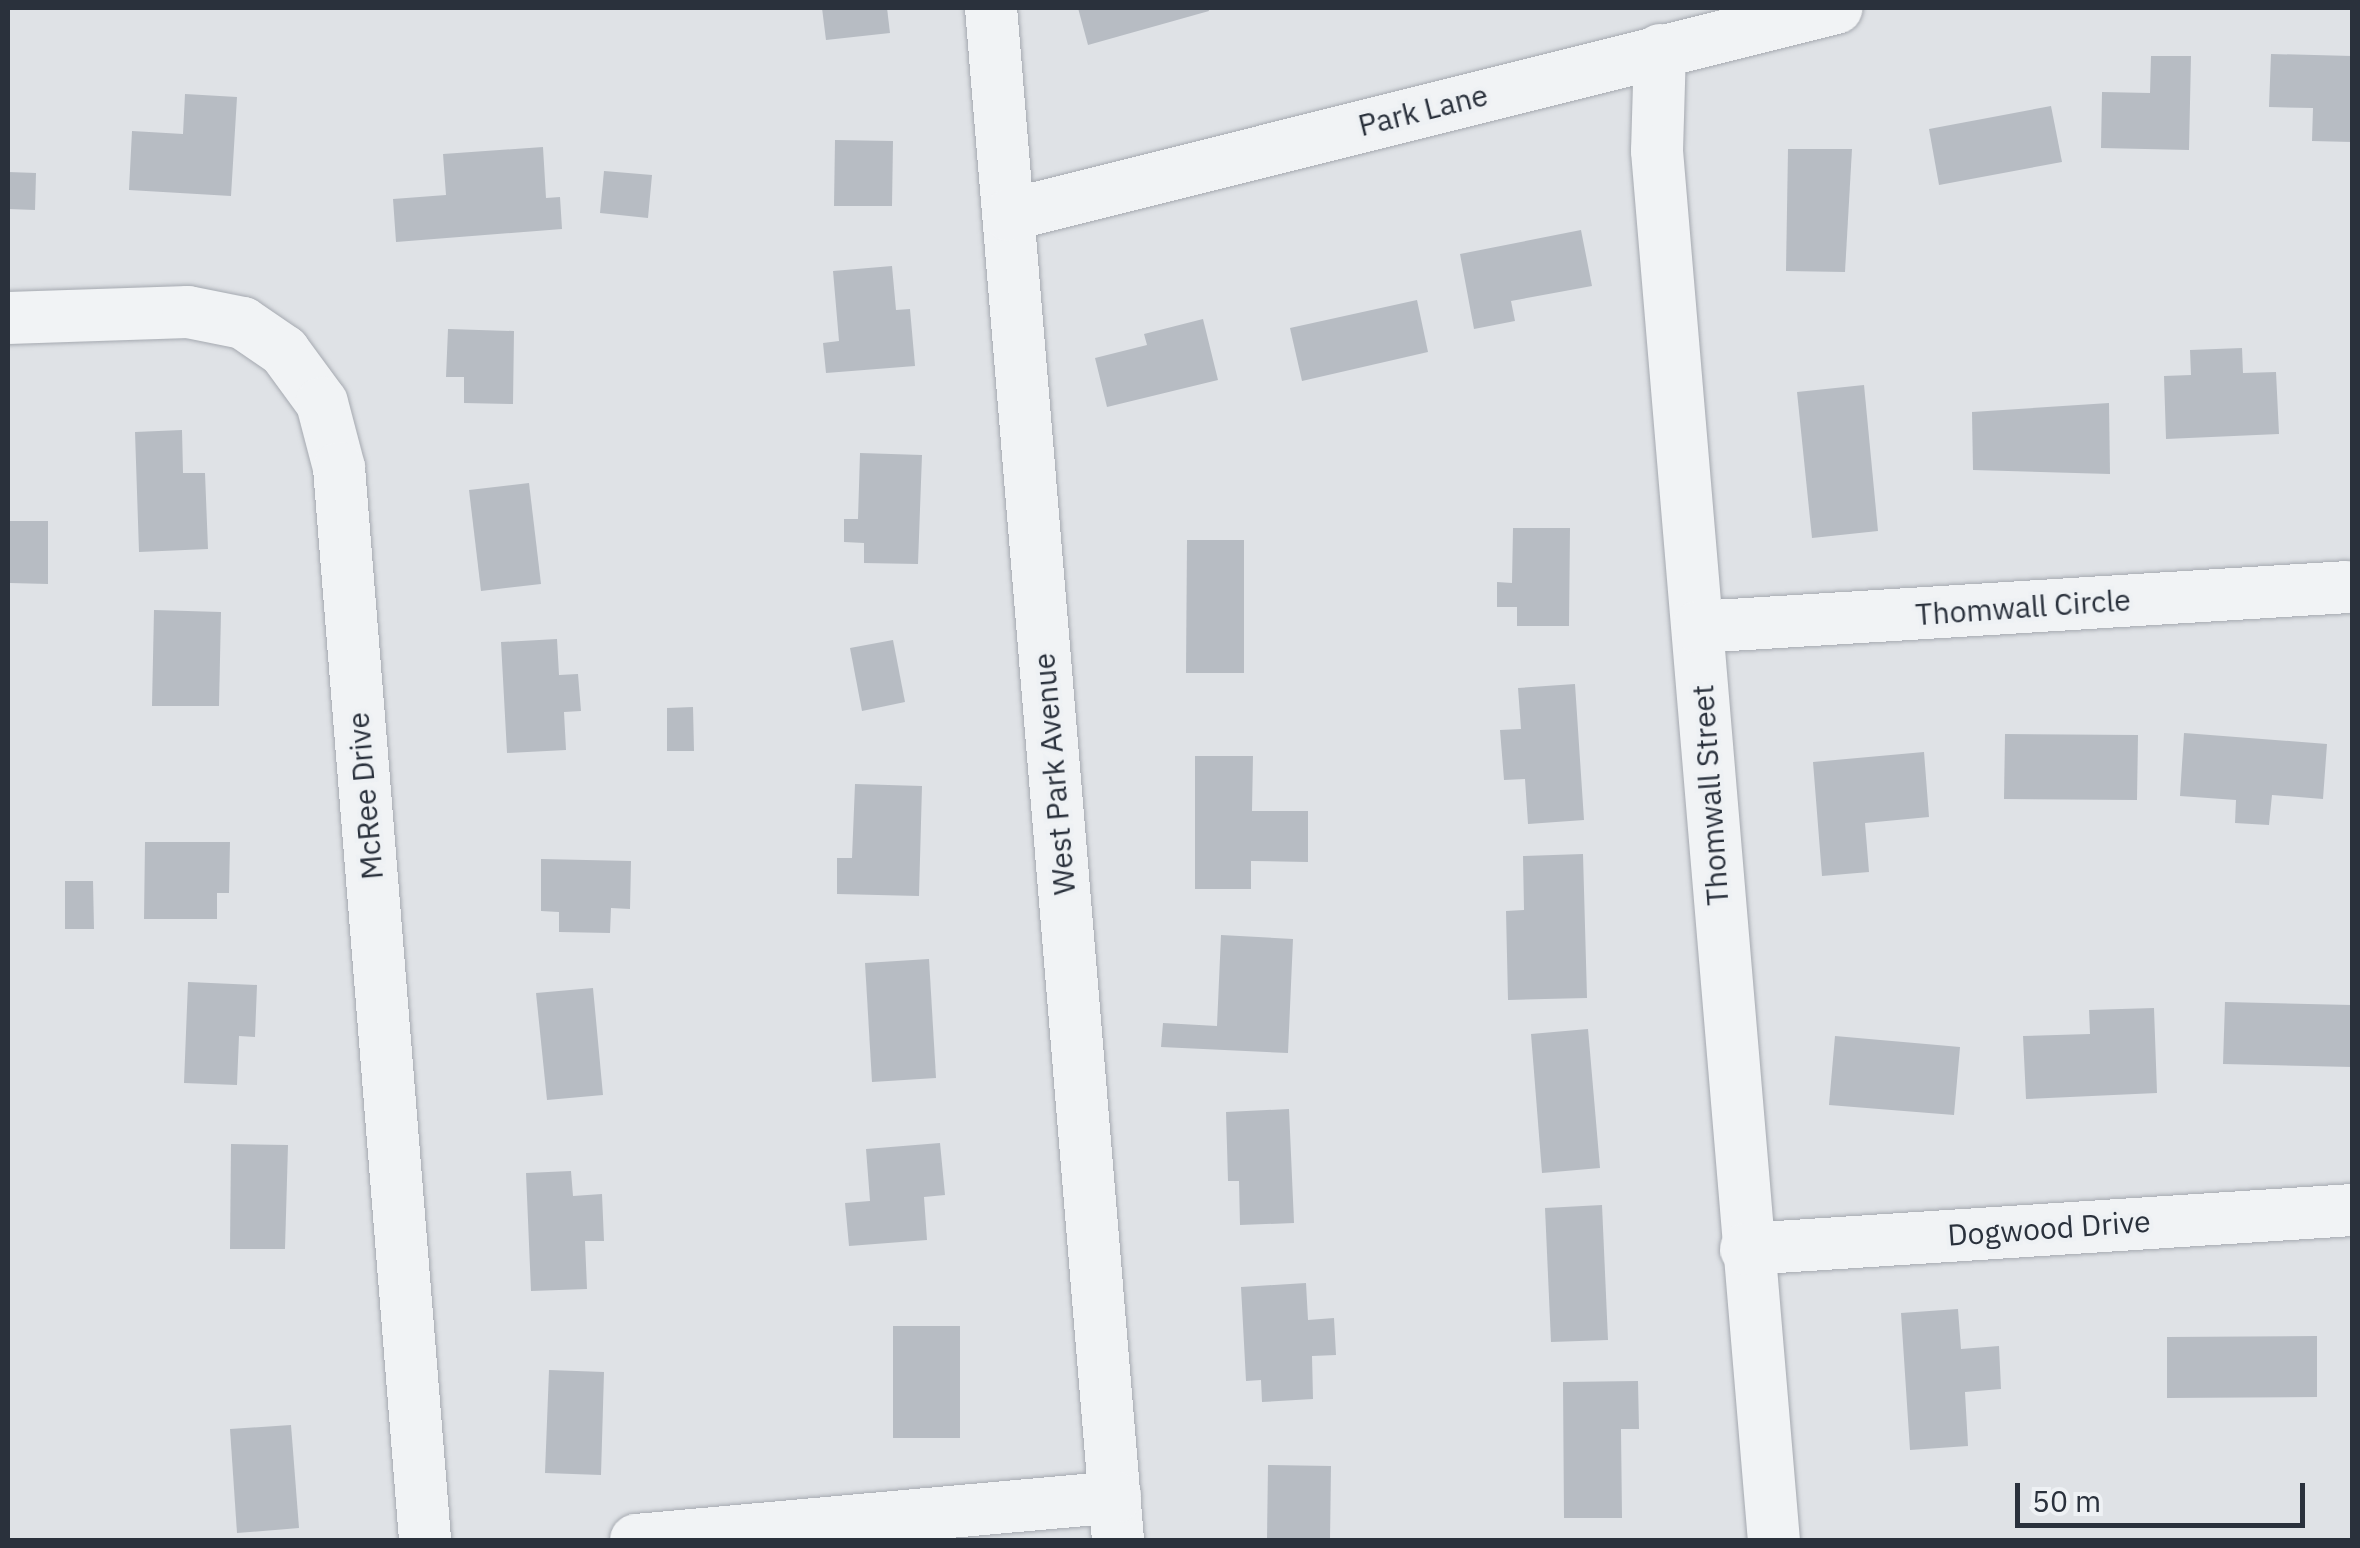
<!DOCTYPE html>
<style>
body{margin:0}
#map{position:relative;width:2360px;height:1548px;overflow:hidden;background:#dfe2e6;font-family:"IBM Plex Sans",sans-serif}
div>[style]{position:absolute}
.building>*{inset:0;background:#b7bcc3}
.roads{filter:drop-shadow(0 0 2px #a5a9b0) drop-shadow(0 0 2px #a5a9b0)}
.minor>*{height:52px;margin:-26px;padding:0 26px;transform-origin:26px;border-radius:26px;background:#f1f3f5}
span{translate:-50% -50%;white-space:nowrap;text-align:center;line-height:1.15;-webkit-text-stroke:8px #eef1f4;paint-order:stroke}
.street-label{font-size:30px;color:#2a313c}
.frame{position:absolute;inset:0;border:10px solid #2a313c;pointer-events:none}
.scale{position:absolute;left:2015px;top:1483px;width:290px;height:45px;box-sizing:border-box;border:5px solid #2a313c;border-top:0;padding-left:12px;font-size:30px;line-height:35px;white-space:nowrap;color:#2a313c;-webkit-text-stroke:8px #eef1f4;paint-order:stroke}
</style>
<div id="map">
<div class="building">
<i style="clip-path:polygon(822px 8px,887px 8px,890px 33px,826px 40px)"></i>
<i style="clip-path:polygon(1078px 8px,1208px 8px,1209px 11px,1088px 45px)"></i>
<i style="clip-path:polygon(2271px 54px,2352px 56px,2352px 142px,2312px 141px,2313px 108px,2269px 107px)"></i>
<i style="clip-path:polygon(2151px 56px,2191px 56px,2189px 150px,2101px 148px,2102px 92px,2150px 93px)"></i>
<i style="clip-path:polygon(185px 94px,237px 97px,231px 196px,129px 190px,132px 131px,183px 134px)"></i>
<i style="clip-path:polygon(2051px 106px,2062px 162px,1939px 185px,1929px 129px)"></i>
<i style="clip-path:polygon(835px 140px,893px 141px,892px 206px,834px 206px)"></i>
<i style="clip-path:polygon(543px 147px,546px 198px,560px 197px,562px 229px,396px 242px,393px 199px,446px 195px,443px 154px)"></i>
<i style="clip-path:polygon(1788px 149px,1852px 149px,1845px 272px,1786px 271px)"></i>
<i style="clip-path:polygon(604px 171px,652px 175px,648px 218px,600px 213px)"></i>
<i style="clip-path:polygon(8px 172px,36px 173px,35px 210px,8px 209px)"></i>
<i style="clip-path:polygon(1581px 230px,1592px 286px,1511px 301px,1515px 321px,1474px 329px,1460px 254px)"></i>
<i style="clip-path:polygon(892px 266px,896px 310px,910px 309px,915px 366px,826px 373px,823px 343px,839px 341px,833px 271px)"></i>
<i style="clip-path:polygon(1417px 300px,1428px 352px,1302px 381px,1290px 328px)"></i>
<i style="clip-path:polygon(1203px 319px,1218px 380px,1107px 407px,1095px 358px,1147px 345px,1144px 334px)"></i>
<i style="clip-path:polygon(448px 329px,514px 331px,513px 404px,464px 403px,464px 377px,446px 377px)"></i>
<i style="clip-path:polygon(2242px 348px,2243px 373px,2276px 372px,2279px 434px,2166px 439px,2164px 376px,2191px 375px,2190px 350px)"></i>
<i style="clip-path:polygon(1864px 385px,1878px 531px,1812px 538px,1797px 392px)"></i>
<i style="clip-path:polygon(2109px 403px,2110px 474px,1973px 470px,1972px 412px)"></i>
<i style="clip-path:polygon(182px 430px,183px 473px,205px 473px,208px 549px,139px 552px,135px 432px)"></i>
<i style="clip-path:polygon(860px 453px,922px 455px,918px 564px,864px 563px,864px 543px,844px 542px,844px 519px,858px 519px)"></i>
<i style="clip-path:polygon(529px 483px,541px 584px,481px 591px,469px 490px)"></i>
<i style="clip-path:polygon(10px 521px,48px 521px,48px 584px,10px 583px)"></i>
<i style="clip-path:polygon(1513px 528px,1570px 528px,1569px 626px,1517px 626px,1517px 607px,1497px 607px,1497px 582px,1512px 583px)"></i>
<i style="clip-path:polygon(1187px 540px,1244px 540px,1244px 673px,1186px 673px)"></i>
<i style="clip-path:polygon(154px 610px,221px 612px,219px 706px,152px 706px)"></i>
<i style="clip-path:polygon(557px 639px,559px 675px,578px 674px,581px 711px,564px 712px,566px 750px,507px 753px,501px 642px)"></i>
<i style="clip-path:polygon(893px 640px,905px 702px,862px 711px,850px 648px)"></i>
<i style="clip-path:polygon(1575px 684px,1584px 820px,1528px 824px,1525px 779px,1504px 780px,1500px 730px,1521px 729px,1518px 688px)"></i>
<i style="clip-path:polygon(693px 707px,694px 751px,667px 751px,667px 708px)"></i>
<i style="clip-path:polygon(2184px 733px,2327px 744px,2323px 799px,2272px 795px,2269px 825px,2235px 823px,2236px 800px,2180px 796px)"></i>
<i style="clip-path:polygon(2005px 734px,2138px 735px,2137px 800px,2004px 799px)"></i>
<i style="clip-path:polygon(1924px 752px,1929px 817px,1865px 823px,1869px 872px,1822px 876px,1813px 762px)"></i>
<i style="clip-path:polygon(1195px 756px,1253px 756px,1252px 811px,1308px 811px,1308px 862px,1251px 861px,1251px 889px,1195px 889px)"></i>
<i style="clip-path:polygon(855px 784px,922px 786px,919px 896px,837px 894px,837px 858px,852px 858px)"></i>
<i style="clip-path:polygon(145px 842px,230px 842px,229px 893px,217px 893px,217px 919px,144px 919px)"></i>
<i style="clip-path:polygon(1583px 854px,1587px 998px,1508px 1000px,1506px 911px,1524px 910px,1523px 856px)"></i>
<i style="clip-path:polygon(541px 859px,631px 861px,630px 909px,611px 908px,610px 933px,559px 932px,559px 912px,541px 911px)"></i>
<i style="clip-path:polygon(65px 881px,93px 881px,94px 929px,65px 929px)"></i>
<i style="clip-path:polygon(1221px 935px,1293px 939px,1288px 1053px,1161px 1047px,1163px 1023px,1217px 1026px)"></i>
<i style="clip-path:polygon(929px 959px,936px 1078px,872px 1082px,865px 963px)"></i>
<i style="clip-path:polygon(188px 982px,257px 985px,255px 1037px,239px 1036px,237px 1085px,184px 1083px)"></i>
<i style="clip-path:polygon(593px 988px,603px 1095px,547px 1100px,536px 993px)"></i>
<i style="clip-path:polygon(2225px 1002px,2352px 1005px,2352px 1067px,2223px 1064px)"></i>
<i style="clip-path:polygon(2154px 1008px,2157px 1093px,2026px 1099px,2023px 1036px,2090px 1034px,2089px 1010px)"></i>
<i style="clip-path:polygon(1588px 1029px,1600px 1168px,1542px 1173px,1531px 1034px)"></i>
<i style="clip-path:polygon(1835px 1036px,1960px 1047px,1954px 1115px,1829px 1105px)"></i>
<i style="clip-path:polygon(1289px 1109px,1294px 1223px,1240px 1225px,1239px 1181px,1228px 1181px,1226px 1112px)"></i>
<i style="clip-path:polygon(940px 1143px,945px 1195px,924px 1197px,927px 1240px,849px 1246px,845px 1203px,870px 1201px,866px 1149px)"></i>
<i style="clip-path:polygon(231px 1144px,288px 1145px,285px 1249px,230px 1249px)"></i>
<i style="clip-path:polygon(571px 1171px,573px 1196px,602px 1194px,604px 1241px,585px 1241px,587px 1289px,531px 1291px,526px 1173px)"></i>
<i style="clip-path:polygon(1602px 1205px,1608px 1340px,1551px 1342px,1545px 1208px)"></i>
<i style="clip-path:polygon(1306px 1283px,1308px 1320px,1334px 1318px,1336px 1355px,1312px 1356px,1313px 1399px,1262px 1402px,1261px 1380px,1246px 1381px,1241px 1287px)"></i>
<i style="clip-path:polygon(1958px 1309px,1961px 1349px,1999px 1346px,2001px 1389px,1965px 1392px,1968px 1446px,1910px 1450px,1901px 1313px)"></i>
<i style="clip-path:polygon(893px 1326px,960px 1326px,960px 1438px,893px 1438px)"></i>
<i style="clip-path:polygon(2317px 1336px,2317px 1397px,2167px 1398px,2167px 1337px)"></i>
<i style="clip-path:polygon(549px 1370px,604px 1372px,601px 1475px,545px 1473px)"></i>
<i style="clip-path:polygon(1638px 1381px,1639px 1429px,1621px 1429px,1622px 1518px,1564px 1518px,1563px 1382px)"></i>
<i style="clip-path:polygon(291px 1425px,299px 1528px,237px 1533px,230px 1429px)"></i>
<i style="clip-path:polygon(1268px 1465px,1331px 1466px,1330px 1540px,1267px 1540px)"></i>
</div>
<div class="roads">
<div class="minor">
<i style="left:991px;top:8px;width:1537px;rotate:85.26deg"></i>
<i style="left:1660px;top:50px;width:101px;rotate:91.7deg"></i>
<i style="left:1657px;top:151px;width:1394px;rotate:85.19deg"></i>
<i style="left:1009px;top:215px;width:853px;rotate:-14.05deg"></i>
<i style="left:8px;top:318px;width:180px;rotate:-1.9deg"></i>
<i style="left:188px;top:312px;width:56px;rotate:11.3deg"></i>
<i style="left:243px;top:323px;width:50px;rotate:34.3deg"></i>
<i style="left:284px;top:351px;width:64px;rotate:53.8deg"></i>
<i style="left:322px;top:403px;width:67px;rotate:75.3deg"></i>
<i style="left:339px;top:468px;width:1075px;rotate:85.41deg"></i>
<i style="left:1698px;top:627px;width:651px;rotate:-3.52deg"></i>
<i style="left:1746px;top:1249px;width:607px;rotate:-3.68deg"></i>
<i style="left:636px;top:1540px;width:481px;rotate:-5.1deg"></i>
</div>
</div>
<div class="street-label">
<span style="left:1423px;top:110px;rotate:-14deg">Park Lane</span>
<span style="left:2023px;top:607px;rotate:-4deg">Thomwall Circle</span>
<span style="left:1054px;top:774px;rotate:-95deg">West Park Avenue</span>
<span style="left:1710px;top:795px;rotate:-94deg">Thomwall Street</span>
<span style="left:365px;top:796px;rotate:-95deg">McRee Drive</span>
<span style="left:2049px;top:1228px;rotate:-4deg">Dogwood Drive</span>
</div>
<div class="frame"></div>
<div class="scale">50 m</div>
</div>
